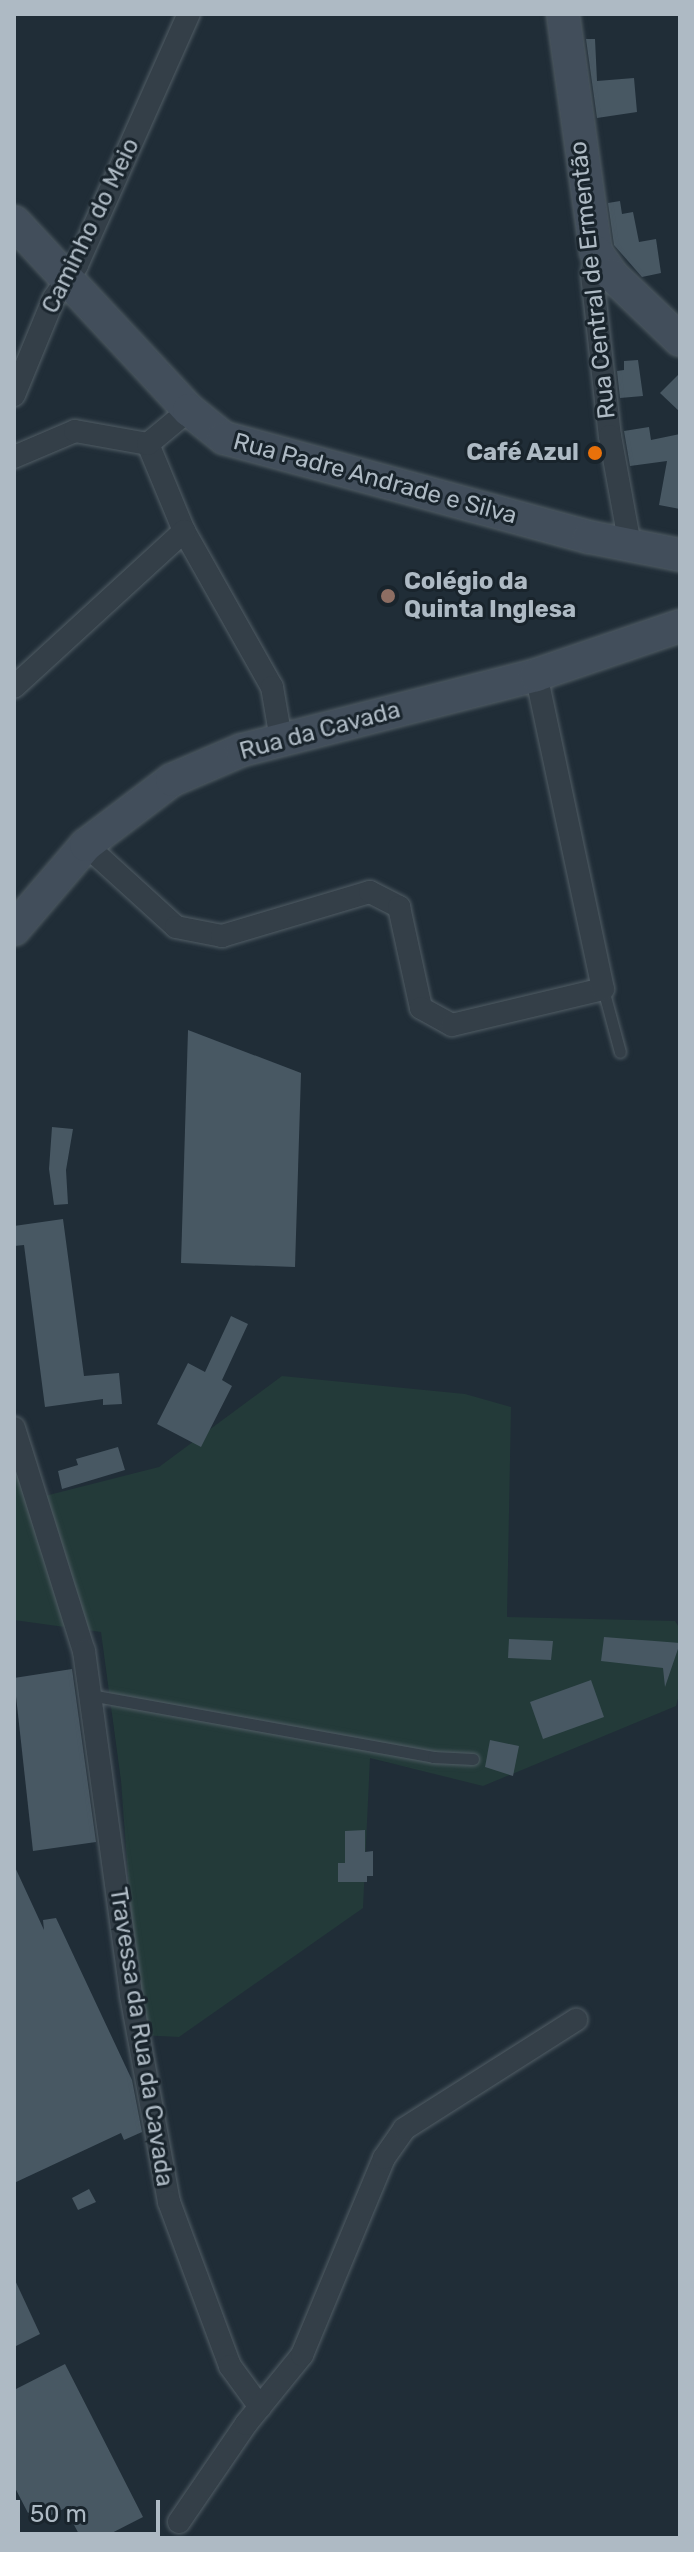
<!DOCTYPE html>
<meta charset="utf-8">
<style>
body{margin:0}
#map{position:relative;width:694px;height:2552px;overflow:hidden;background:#202d37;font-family:Rubik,sans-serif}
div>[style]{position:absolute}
.green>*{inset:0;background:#233a39}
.building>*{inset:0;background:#485863}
.roads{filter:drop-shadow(0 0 2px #515d65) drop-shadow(0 0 2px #515d65)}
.lane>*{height:11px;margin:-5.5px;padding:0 5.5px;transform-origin:5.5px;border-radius:5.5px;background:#343f48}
.street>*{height:22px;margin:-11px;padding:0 11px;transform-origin:11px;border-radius:11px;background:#343f48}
.secondary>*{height:32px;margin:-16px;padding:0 16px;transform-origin:16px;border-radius:16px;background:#424e5b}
.dots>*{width:22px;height:22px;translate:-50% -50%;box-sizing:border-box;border:4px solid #19242c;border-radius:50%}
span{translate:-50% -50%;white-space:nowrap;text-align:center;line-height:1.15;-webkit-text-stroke:6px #19242c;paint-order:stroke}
.street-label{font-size:24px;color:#aebac4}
.poi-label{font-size:24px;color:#aebac4;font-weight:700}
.right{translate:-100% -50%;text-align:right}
.left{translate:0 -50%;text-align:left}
.frame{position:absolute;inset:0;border:16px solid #aebac4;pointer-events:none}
.scale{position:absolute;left:16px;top:2500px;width:144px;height:36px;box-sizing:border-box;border:4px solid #aebac4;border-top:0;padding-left:10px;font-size:24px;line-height:28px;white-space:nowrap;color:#aebac4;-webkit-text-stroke:6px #19242c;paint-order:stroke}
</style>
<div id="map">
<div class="green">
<i style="clip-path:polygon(282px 1376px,465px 1394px,511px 1407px,507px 1617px,675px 1621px,680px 1629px,680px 1691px,676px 1706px,483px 1786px,370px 1758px,363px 1908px,179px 2037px,140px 2035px,121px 1781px,101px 1632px,14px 1620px,14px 1437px,33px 1499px,159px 1467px)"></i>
</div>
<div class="building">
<i style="clip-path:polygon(586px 39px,595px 39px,597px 81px,634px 78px,637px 112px,597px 118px)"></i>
<i style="clip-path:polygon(620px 201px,622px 214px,633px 212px,639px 242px,656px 239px,661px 273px,642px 277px,614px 245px,608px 203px)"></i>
<i style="clip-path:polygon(638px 360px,643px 396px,620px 398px,617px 371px,624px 370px,624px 361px)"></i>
<i style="clip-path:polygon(680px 373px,680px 412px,660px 393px)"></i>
<i style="clip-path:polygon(649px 427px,651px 440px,680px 434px,680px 509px,659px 505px,667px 461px,630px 466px,624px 431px)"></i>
<i style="clip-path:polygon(188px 1030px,301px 1073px,295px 1267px,181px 1263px)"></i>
<i style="clip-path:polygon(52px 1127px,73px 1129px,66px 1170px,68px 1204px,54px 1205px,49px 1169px)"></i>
<i style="clip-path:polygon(63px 1219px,84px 1376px,119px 1373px,122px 1404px,103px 1405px,103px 1399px,45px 1407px,24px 1245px,14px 1246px,14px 1226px)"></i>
<i style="clip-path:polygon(231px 1316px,248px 1324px,222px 1380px,232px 1386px,201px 1447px,157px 1424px,188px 1363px,205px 1372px)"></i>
<i style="clip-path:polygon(118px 1447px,125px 1470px,62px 1489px,58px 1471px,78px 1465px,76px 1459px)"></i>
<i style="clip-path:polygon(604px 1637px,680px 1643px,665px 1687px,663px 1668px,601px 1661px)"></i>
<i style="clip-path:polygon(509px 1639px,553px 1641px,551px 1660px,508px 1658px)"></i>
<i style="clip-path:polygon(72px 1669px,96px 1842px,33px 1851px,14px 1678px)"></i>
<i style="clip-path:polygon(591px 1680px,604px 1717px,543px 1739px,530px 1702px)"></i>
<i style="clip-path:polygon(490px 1740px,519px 1746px,513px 1776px,485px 1767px)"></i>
<i style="clip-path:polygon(365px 1830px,365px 1852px,373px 1851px,373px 1876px,367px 1876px,367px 1882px,338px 1882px,338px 1863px,345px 1863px,345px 1831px)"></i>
<i style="clip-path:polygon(14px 1865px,44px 1930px,43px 1920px,56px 1918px,132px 2080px,142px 2132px,124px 2140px,121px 2133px,14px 2183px)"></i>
<i style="clip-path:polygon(89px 2189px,96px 2202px,78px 2210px,72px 2198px)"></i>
<i style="clip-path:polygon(14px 2278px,40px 2334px,14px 2347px)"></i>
<i style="clip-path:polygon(65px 2364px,143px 2517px,102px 2538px,81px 2538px,65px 2508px,42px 2520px,36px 2508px,28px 2513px,14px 2486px,14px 2390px)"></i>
</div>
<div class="roads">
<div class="lane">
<i style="left:603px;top:989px;width:65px;rotate:74.9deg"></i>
<i style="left:90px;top:1695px;width:349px;rotate:10.2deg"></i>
<i style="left:433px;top:1757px;width:40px;rotate:2.9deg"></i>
</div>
<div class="street">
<i style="left:596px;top:252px;width:22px;rotate:100deg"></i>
<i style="left:592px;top:274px;width:163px;rotate:83.7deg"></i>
<i style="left:610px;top:436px;width:111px;rotate:79.6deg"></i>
<i style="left:14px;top:395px;width:105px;rotate:-67.6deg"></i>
<i style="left:54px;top:298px;width:40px;rotate:-55.1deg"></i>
<i style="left:77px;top:265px;width:275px;rotate:-66deg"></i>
<i style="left:148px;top:444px;width:94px;rotate:67.5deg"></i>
<i style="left:184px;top:531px;width:179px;rotate:60.6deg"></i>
<i style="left:272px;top:687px;width:53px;rotate:80.2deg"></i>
<i style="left:14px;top:457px;width:66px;rotate:-23.1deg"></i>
<i style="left:75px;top:431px;width:74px;rotate:10.1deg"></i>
<i style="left:148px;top:444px;width:53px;rotate:-39.7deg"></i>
<i style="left:14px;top:687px;width:231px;rotate:-42.5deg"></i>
<i style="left:86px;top:845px;width:122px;rotate:42.3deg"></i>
<i style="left:176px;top:927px;width:47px;rotate:11.1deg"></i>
<i style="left:222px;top:936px;width:154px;rotate:-16.6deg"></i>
<i style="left:370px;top:892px;width:33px;rotate:27deg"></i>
<i style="left:399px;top:907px;width:103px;rotate:77.7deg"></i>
<i style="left:421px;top:1008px;width:35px;rotate:29deg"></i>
<i style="left:452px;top:1025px;width:155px;rotate:-13.4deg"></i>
<i style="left:603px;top:989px;width:321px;rotate:-102deg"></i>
<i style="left:14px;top:1428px;width:234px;rotate:72.6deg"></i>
<i style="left:84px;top:1651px;width:347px;rotate:82.2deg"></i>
<i style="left:131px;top:1995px;width:210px;rotate:79.6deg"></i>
<i style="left:169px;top:2202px;width:175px;rotate:69.6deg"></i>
<i style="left:230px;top:2366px;width:51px;rotate:53.8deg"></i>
<i style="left:179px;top:2522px;width:119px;rotate:-55.6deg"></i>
<i style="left:246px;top:2424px;width:89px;rotate:-50.9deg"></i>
<i style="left:302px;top:2355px;width:213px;rotate:-67.4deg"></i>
<i style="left:384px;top:2158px;width:35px;rotate:-55deg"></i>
<i style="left:404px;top:2129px;width:204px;rotate:-32.4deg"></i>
</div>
<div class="secondary">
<i style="left:563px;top:14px;width:240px;rotate:82.1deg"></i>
<i style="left:596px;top:252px;width:28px;rotate:55deg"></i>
<i style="left:612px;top:275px;width:94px;rotate:43.7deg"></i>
<i style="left:14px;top:222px;width:257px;rotate:47.1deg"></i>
<i style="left:189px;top:410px;width:45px;rotate:38.7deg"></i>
<i style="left:224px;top:438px;width:378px;rotate:15.2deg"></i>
<i style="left:589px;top:537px;width:93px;rotate:11.2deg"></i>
<i style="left:14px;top:929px;width:111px;rotate:-49.4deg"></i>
<i style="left:86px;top:845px;width:108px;rotate:-37.1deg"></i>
<i style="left:172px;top:780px;width:76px;rotate:-23.2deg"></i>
<i style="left:242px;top:750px;width:303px;rotate:-14.3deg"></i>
<i style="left:536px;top:675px;width:152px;rotate:-18.8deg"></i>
</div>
</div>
<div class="dots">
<i style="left:595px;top:453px;background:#e8710a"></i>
<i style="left:388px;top:596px;background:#8d6e63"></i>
</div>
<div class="street-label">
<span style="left:91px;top:226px;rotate:-64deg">Caminho do Meio</span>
<span style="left:593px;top:280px;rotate:-96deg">Rua Central de Ermentão</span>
<span style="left:375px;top:479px;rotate:15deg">Rua Padre Andrade e Silva</span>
<span style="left:320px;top:731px;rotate:-15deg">Rua da Cavada</span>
<span style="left:141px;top:2037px;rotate:81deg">Travessa da Rua da Cavada</span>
</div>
<div class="poi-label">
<span class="right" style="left:579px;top:453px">Café Azul</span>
<span class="left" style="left:404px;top:596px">Colégio da<br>Quinta Inglesa</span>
</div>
<div class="frame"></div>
<div class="scale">50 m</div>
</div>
